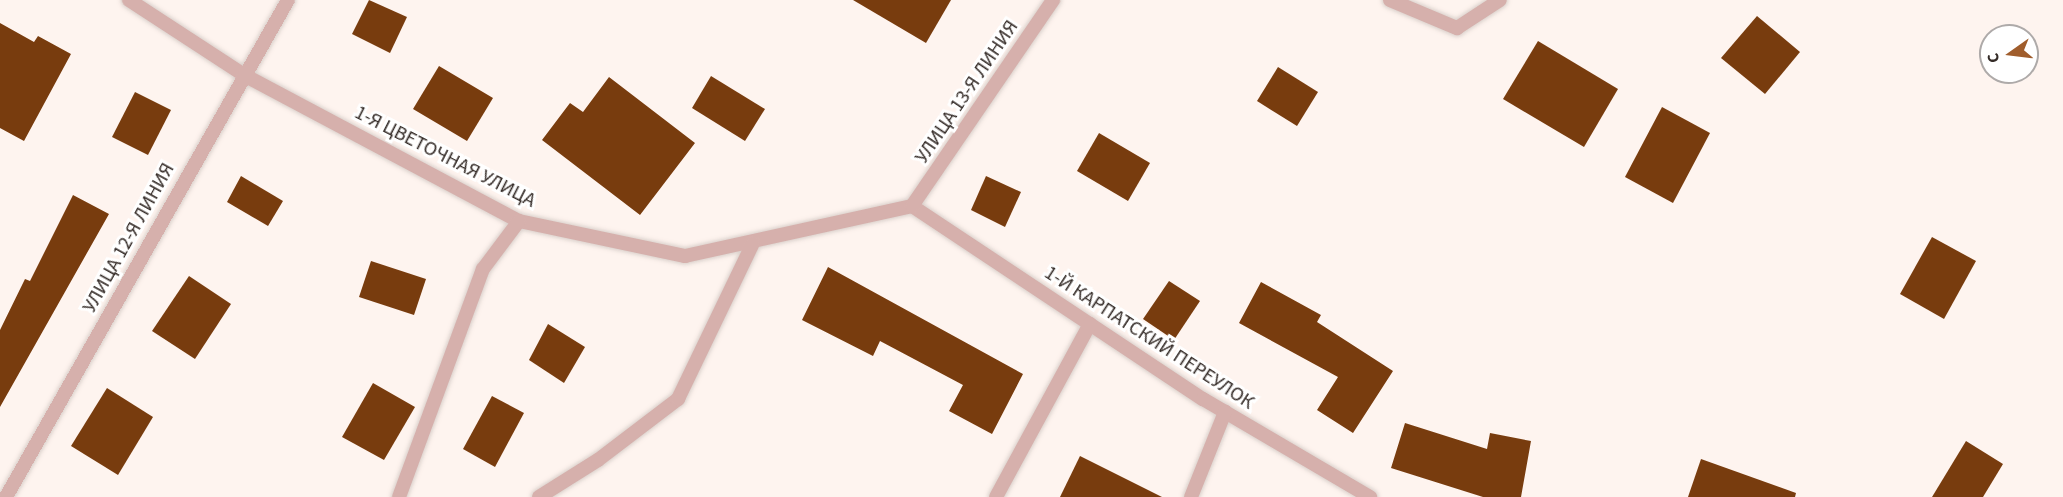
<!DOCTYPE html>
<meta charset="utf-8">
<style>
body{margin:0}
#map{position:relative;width:2063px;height:497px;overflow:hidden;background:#fef4ef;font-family:"Source Sans 3",sans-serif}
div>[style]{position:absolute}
.building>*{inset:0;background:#783c0e}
.roads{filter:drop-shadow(0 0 2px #dad0cb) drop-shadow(0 0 2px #dad0cb)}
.service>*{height:14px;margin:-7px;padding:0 7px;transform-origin:7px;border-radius:7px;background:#d6b0ac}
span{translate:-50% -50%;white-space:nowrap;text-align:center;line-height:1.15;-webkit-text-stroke:6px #fff;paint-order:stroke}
.street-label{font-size:20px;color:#342b27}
.north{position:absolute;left:1979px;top:24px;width:60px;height:60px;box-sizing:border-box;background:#fff;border:2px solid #aeaaa9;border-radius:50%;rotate:256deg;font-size:16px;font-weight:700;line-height:24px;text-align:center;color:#342b27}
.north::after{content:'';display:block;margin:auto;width:21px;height:27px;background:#a05d2c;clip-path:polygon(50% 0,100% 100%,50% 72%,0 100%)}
</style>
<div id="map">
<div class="building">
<i style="clip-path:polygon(369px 0,407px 17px,390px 53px,352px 34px)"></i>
<i style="clip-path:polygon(853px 0,951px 0,926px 43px)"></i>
<i style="clip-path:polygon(1757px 16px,1800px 52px,1765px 94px,1721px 58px)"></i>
<i style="clip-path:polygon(0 23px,34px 42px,38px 36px,71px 54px,24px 141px,0 128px)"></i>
<i style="clip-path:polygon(1538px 41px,1618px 89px,1584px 147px,1503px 99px)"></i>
<i style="clip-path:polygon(439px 66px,493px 98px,467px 141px,413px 109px)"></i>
<i style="clip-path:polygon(1278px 67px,1318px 92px,1297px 126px,1257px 101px)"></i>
<i style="clip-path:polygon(711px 76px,765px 109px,745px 141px,692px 108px)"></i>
<i style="clip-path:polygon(609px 77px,695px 143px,640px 215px,542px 140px,570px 103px,583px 112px)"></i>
<i style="clip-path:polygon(135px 92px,171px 110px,148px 155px,112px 137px)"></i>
<i style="clip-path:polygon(1662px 107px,1710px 133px,1673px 203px,1625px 177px)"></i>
<i style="clip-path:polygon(1099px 133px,1150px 163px,1128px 201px,1077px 171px)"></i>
<i style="clip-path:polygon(241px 176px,283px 201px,268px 226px,227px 202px)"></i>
<i style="clip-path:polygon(986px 176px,1021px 192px,1005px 227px,971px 210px)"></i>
<i style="clip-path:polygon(73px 195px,109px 214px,0 407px,0 330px,25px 279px,30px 281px)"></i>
<i style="clip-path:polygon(1932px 237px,1976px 261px,1944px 319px,1900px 294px)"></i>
<i style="clip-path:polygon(371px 261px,426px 279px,414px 315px,359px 297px)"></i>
<i style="clip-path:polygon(828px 267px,1023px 374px,992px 434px,949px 411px,963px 385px,880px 341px,873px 356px,802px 320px)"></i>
<i style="clip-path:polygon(189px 276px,231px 304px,195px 359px,152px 331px)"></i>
<i style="clip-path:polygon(1169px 281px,1200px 301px,1174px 340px,1143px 319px)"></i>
<i style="clip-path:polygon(1261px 282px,1321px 315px,1317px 322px,1393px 371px,1353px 433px,1317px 410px,1338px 377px,1239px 323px)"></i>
<i style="clip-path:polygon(548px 324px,585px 347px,564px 383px,529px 360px)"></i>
<i style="clip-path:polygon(373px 383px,415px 407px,384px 460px,342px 437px)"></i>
<i style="clip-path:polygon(107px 388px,153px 417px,118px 475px,71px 446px)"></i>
<i style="clip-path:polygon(492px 396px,524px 413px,495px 467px,463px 449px)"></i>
<i style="clip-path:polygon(1405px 423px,1487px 449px,1490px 433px,1531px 441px,1521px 497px,1483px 497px,1391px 468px)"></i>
<i style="clip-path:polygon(1966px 441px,2003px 464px,1983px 497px,1932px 497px)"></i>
<i style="clip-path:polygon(1080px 456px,1162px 497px,1060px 497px)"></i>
<i style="clip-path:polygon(1701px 459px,1796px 493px,1795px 497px,1688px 497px)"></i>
</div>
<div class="roads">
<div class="service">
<i style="left:129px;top:0;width:137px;rotate:33.1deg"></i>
<i style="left:244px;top:75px;width:311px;rotate:28deg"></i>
<i style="left:519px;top:221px;width:170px;rotate:11.9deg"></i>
<i style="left:685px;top:256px;width:232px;rotate:-12.4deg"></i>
<i style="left:1390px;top:0;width:73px;rotate:22.7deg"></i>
<i style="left:1457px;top:28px;width:51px;rotate:-33.1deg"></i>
<i style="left:912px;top:206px;width:349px;rotate:33.6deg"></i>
<i style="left:1203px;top:399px;width:194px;rotate:30.4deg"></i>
<i style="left:912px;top:206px;width:250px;rotate:-55.6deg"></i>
<i style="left:6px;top:497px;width:571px;rotate:-60.43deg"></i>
<i style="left:399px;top:497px;width:243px;rotate:-69.8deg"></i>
<i style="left:483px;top:269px;width:60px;rotate:-53.1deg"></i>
<i style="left:539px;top:497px;width:70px;rotate:-32.1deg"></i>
<i style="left:598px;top:460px;width:101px;rotate:-37.3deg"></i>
<i style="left:678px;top:399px;width:173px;rotate:-64.3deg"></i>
<i style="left:996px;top:497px;width:197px;rotate:-61.5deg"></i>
<i style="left:1191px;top:497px;width:92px;rotate:-68.2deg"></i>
</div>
</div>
<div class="street-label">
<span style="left:967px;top:92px;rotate:-56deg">УЛИЦА 13-Я ЛИНИЯ</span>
<span style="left:445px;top:157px;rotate:27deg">1-Я ЦВЕТОЧНАЯ УЛИЦА</span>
<span style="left:129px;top:238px;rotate:-61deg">УЛИЦА 12-Я ЛИНИЯ</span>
<span style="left:1149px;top:338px;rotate:33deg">1-Й КАРПАТСКИЙ ПЕРЕУЛОК</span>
</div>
<div class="north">С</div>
</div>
